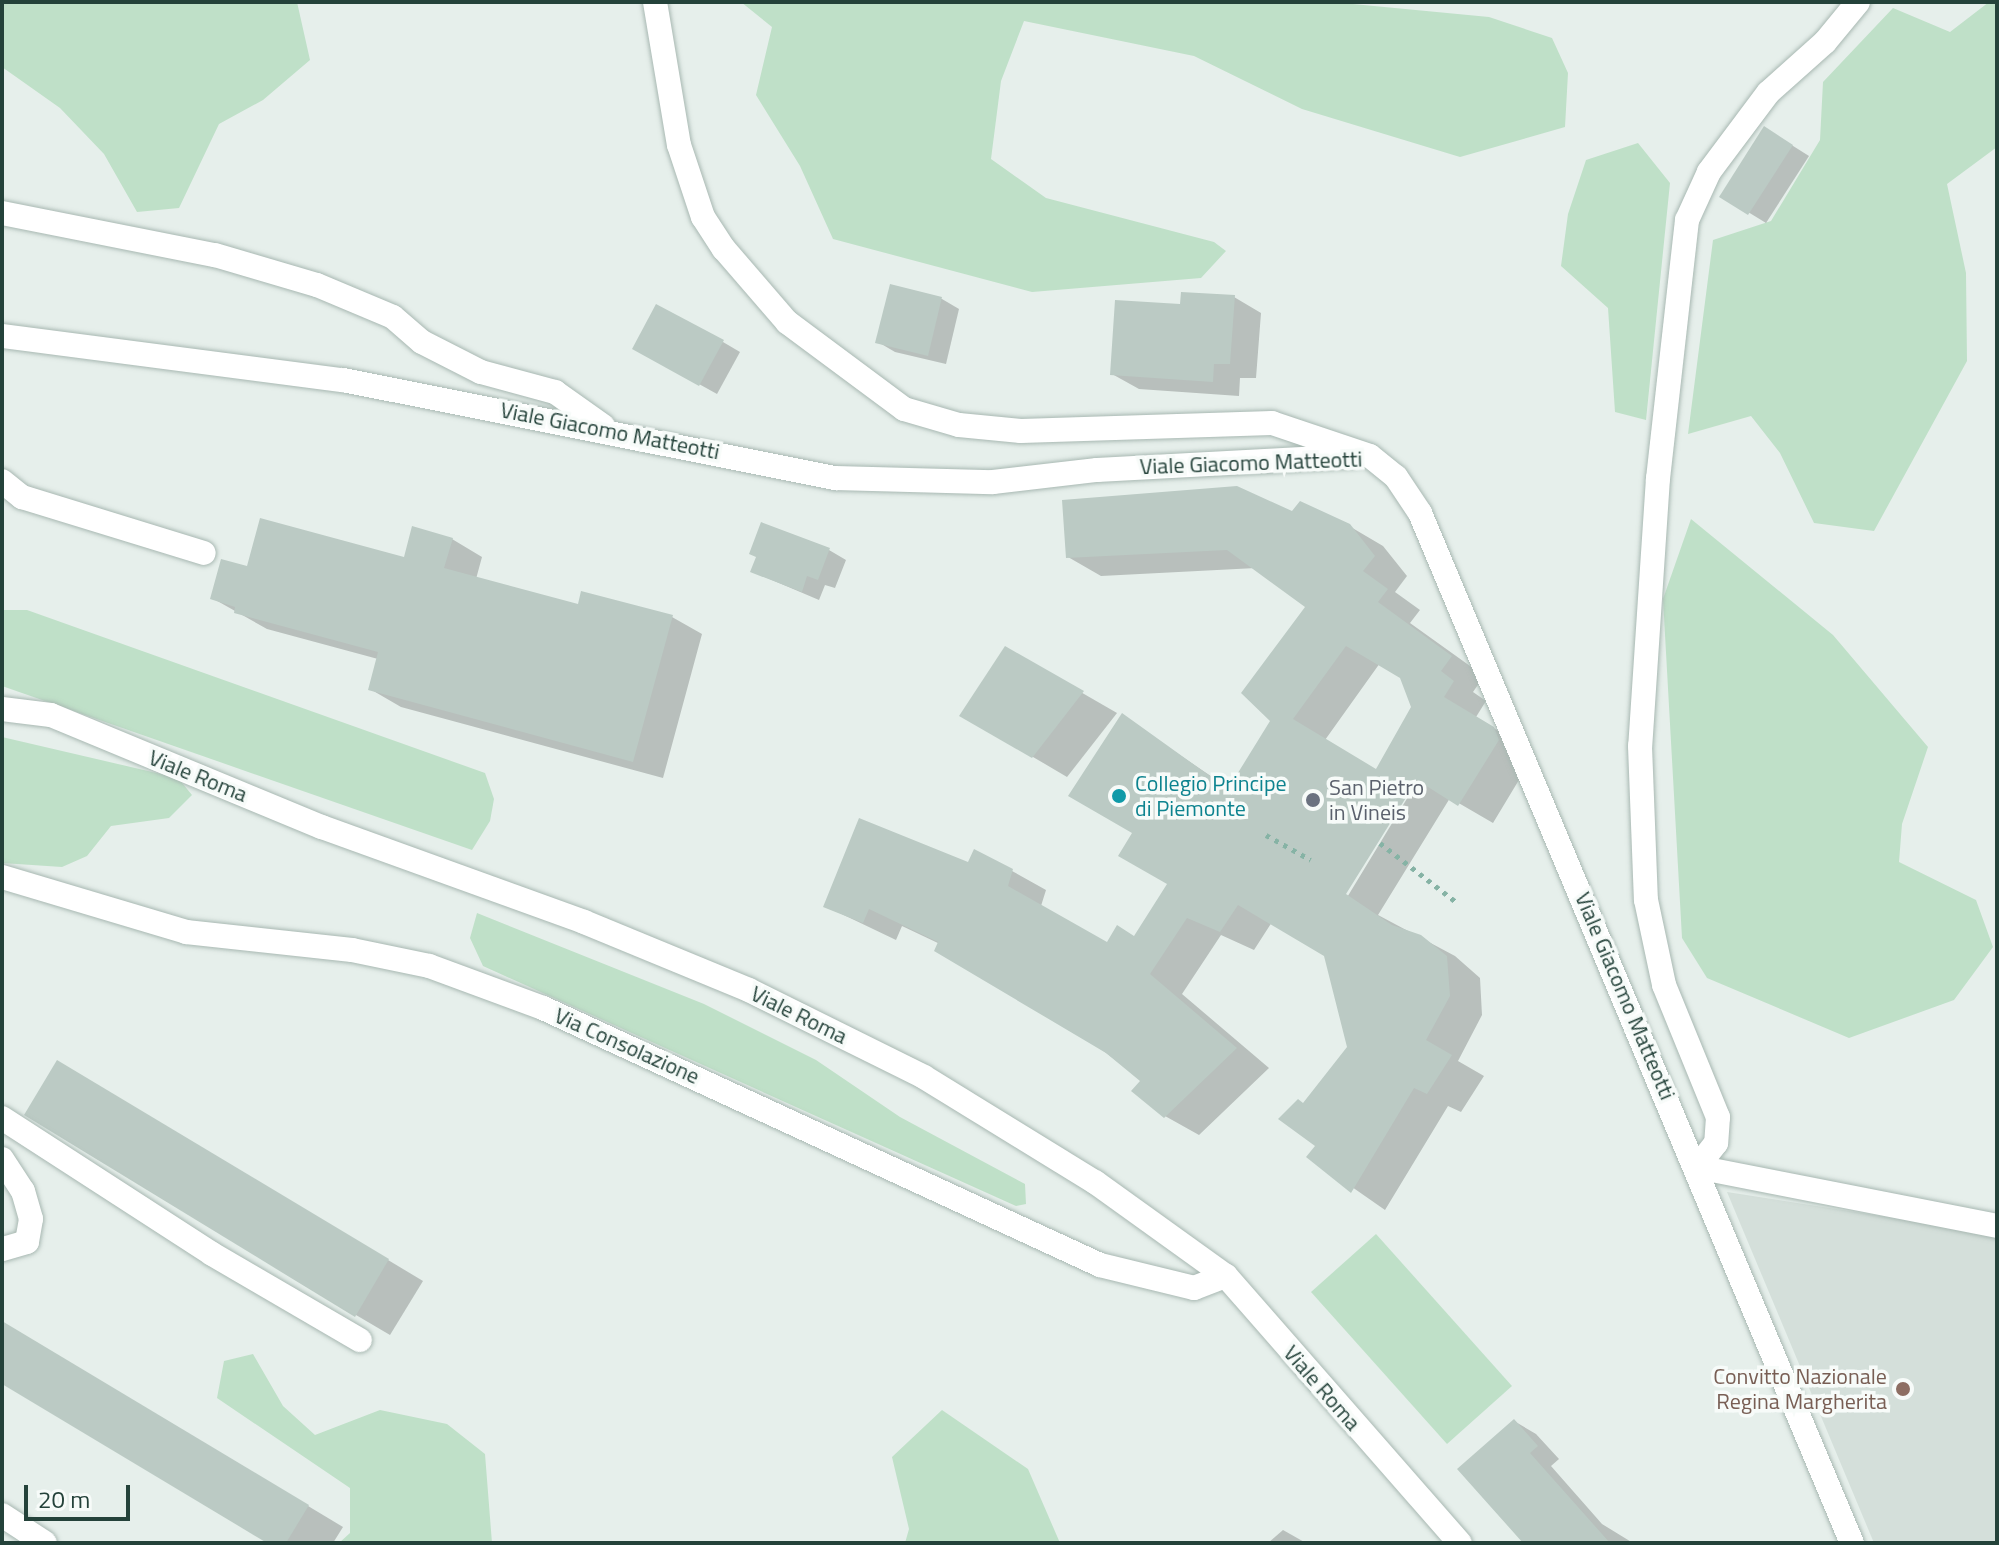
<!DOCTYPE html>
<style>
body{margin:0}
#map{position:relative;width:1999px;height:1545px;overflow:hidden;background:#e6efeb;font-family:"Titillium Web",sans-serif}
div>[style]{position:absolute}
.built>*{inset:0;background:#d4dfda}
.green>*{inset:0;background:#bfe0c8}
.shadow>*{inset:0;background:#0003}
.building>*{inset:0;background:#bbcac4}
.path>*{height:5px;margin-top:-2.5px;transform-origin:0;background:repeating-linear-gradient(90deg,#86b3a5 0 4px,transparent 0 10px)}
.roads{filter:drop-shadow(0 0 2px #a8b8b2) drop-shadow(0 0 2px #a8b8b2)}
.minor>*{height:24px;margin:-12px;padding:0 12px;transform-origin:12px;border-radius:12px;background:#fff}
.dots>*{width:22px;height:22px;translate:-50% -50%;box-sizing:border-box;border:4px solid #f7fbf9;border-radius:50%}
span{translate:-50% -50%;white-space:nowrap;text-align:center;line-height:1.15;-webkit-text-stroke:7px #f7fbf9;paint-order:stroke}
.street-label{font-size:22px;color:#24423a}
.culture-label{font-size:22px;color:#0d838f}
.left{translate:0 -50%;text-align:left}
.worship-label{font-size:22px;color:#5b616d}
.education-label{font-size:22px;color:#785e54}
.right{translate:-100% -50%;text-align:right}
.frame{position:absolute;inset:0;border:4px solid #24423a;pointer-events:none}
.scale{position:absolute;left:24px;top:1485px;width:106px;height:36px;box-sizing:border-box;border:4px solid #24423a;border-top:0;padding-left:10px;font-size:24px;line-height:28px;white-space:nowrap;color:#24423a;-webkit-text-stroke:6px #f7fbf9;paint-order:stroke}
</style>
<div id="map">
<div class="built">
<i style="clip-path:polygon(1727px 1192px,1997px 1234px,1997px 1543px,1874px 1543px)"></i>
</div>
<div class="green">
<i style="clip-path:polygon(2px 2px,297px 2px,310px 60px,263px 100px,219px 124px,179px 208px,137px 212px,104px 154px,60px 108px,2px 67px)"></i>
<i style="clip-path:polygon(741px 2px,1332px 2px,1489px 17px,1552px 38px,1568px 73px,1565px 127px,1460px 157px,1302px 109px,1194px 56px,1024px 21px,1001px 81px,991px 159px,1046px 198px,1214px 242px,1226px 251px,1201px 278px,1032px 292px,833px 239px,800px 166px,756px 95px,772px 27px)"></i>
<i style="clip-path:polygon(1989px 2px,1997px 2px,1997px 147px,1947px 184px,1966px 273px,1967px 361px,1874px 531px,1814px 523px,1780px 453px,1751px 416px,1688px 434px,1713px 240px,1771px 221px,1820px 140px,1823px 82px,1893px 8px,1950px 32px)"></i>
<i style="clip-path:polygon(1638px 143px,1670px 183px,1646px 420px,1615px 412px,1608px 308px,1561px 266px,1568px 214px,1586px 160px)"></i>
<i style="clip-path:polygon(1691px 519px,1833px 635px,1928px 747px,1902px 824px,1899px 862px,1976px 900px,1993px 947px,1954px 1000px,1849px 1038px,1707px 978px,1682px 938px,1663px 599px)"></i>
<i style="clip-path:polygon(2px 610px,27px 610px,485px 773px,494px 799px,490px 821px,472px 850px,2px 686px)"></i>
<i style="clip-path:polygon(2px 737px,178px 778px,192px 795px,169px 818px,111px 826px,87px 856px,62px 867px,2px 863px)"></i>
<i style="clip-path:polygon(477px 913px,704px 1004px,816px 1060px,900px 1117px,1025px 1184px,1026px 1204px,1016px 1206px,483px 966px,470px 938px)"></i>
<i style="clip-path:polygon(1376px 1234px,1512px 1386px,1447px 1444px,1311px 1292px)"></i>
<i style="clip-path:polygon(253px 1354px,283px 1406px,315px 1435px,380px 1410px,447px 1424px,485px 1454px,492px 1543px,339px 1543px,350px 1533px,350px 1488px,217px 1398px,224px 1361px)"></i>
<i style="clip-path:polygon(942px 1410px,1028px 1469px,1060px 1543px,905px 1543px,909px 1529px,892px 1457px)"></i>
</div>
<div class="shadow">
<i style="clip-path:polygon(1782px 139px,1809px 156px,1766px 223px,1722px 196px)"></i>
<i style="clip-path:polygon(892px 286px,942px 299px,959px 309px,946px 364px,895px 352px,878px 342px)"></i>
<i style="clip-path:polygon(1234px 297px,1261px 313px,1256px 378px,1240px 378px,1239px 396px,1139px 389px,1112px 374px)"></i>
<i style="clip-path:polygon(723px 342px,740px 352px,717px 394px,652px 358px)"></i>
<i style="clip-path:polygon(evenodd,1293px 513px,1349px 526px,1383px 546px,1407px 576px,1395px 592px,1420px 610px,1410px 623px,1484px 676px,1473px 692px,1486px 701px,1476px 717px,1527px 749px,1531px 760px,1493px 823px,1450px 798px,1378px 915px,1455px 956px,1480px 978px,1482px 1015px,1458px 1061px,1484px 1076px,1461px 1112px,1448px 1106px,1385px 1210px,1309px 1157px,1318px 1145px,1304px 1105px,1349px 1048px,1326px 954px,1272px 922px,1254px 950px,1221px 935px,1182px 994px,1269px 1068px,1199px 1135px,1165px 1116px,1143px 1081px,1068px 1024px,940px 944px,902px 926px,896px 940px,825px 906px,968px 864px,1012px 871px,1046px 890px,1041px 906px,1108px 945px,1135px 938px,1170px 884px,1135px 832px,1122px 716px,1230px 789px,1272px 721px,1308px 607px,1256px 568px,1101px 576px,1068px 557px,1293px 513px,1380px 663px,1402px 676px,1413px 708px,1377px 771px,1325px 740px,1380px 663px,1293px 513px,1410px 787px,1414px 787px,1343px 904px,1339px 902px,1410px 787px)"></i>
<i style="clip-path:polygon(452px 539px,482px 557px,476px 579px,580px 607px,672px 617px,702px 634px,663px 778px,401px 707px,370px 689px,378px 659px,267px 629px,212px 598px,248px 569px,405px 560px)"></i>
<i style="clip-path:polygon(829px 550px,846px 560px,835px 588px,825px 585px,819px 600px,753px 572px)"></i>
<i style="clip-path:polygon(1006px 649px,1117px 713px,1067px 777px,962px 715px)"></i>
<i style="clip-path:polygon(93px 1083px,423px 1281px,390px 1335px,356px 1315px)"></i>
<i style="clip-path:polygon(2px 1322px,343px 1527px,333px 1543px,270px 1543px,2px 1382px)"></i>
<i style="clip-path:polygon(1514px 1421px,1536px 1434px,1559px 1459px,1551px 1466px,1602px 1524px,1633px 1543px,1526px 1543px)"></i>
<i style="clip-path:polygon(1283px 1530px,1306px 1543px,1268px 1543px)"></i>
</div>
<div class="building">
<i style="clip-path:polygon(1764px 126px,1793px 145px,1748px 215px,1719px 197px)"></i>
<i style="clip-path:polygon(890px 284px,942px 297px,928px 356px,875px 343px)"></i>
<i style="clip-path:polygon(1181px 292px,1235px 295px,1230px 364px,1214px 364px,1213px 382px,1110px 375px,1115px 300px,1180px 304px)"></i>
<i style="clip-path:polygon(656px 304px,724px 340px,699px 386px,632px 349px)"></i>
<i style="clip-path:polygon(evenodd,1237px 486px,1292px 511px,1300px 501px,1350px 524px,1375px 556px,1363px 571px,1388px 589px,1378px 602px,1452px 656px,1441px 671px,1454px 681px,1444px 697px,1494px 727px,1499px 740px,1458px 806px,1417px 780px,1346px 894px,1392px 925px,1421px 935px,1447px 956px,1450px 996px,1426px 1040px,1452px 1055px,1427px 1094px,1414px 1088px,1351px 1193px,1306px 1157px,1315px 1146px,1278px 1119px,1298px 1099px,1303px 1103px,1347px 1047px,1324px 956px,1238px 905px,1220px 932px,1187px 918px,1150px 974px,1237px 1048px,1164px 1118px,1131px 1091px,1140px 1081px,1106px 1053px,934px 951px,938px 942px,869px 909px,863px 923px,823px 907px,859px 818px,968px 862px,974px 849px,1013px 869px,1008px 886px,1107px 942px,1117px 925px,1134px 936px,1167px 884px,1118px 856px,1132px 833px,1068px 796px,1122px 713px,1228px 789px,1270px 721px,1241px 693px,1305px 607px,1227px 550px,1066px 558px,1062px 500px,1237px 486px,1346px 646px,1400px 678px,1411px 707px,1376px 769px,1293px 719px,1346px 646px)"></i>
<i style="clip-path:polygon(260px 518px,404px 557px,412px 526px,453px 538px,444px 568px,578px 604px,581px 591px,673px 615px,633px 762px,368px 690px,378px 652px,234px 613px,235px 607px,210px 599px,221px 559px,247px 566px)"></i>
<i style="clip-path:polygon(761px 522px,830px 548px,818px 580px,807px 576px,802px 592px,750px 572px,756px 557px,749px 554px)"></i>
<i style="clip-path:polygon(1005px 646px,1084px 691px,1032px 758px,959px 716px)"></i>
<i style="clip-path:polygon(57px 1060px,389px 1259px,355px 1317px,24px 1115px)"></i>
<i style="clip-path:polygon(2px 1321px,309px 1505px,286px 1543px,267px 1543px,2px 1384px)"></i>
<i style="clip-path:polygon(1514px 1419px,1538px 1446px,1530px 1453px,1610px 1543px,1523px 1543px,1457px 1469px)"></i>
</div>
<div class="path">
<i style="left:1266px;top:835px;width:51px;rotate:29.1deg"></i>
<i style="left:1380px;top:843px;width:96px;rotate:37.8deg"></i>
</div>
<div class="roads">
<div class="minor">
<i style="left:655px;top:2px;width:145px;rotate:80.5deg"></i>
<i style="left:679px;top:145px;width:76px;rotate:71.6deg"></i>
<i style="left:703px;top:217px;width:38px;rotate:57deg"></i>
<i style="left:724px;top:249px;width:96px;rotate:49.2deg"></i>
<i style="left:787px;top:322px;width:146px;rotate:36.6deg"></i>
<i style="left:904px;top:409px;width:57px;rotate:16.2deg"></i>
<i style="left:959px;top:425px;width:62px;rotate:5.5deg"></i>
<i style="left:1021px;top:431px;width:251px;rotate:-1.8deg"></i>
<i style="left:1272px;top:423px;width:103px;rotate:18.6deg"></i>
<i style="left:1370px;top:456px;width:33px;rotate:39deg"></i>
<i style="left:1396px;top:477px;width:43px;rotate:56.3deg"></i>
<i style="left:1420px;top:513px;width:1117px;rotate:67.25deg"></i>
<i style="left:1858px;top:2px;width:52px;rotate:129.5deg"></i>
<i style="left:1825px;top:42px;width:76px;rotate:138.2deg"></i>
<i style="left:1768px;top:93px;width:99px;rotate:126.8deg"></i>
<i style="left:1709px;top:172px;width:53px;rotate:114.6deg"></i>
<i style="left:1687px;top:220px;width:260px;rotate:96.4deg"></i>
<i style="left:1658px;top:478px;width:269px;rotate:93.8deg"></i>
<i style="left:1640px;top:746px;width:154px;rotate:87.8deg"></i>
<i style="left:1646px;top:900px;width:87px;rotate:78deg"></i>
<i style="left:1664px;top:985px;width:143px;rotate:67.8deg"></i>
<i style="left:1718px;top:1117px;width:26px;rotate:94deg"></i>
<i style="left:1716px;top:1143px;width:31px;rotate:128deg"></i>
<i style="left:1697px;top:1167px;width:306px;rotate:11.1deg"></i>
<i style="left:2px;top:213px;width:217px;rotate:11.2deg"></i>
<i style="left:215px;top:255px;width:106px;rotate:16.4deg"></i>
<i style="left:317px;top:285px;width:82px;rotate:22.8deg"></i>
<i style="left:393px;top:317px;width:38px;rotate:41deg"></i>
<i style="left:422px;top:342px;width:66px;rotate:27deg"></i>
<i style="left:481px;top:372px;width:77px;rotate:15.1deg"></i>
<i style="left:555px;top:392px;width:59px;rotate:35.3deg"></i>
<i style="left:2px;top:336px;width:344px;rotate:7.4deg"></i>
<i style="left:343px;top:380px;width:502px;rotate:11.27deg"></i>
<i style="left:835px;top:478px;width:158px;rotate:1.5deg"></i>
<i style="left:993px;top:482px;width:105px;rotate:-6.6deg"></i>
<i style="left:1097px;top:470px;width:260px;rotate:-3.1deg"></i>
<i style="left:2px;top:481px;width:26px;rotate:39deg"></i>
<i style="left:22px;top:497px;width:190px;rotate:17.1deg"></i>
<i style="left:2px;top:709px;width:49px;rotate:7deg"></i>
<i style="left:51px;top:715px;width:293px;rotate:22.5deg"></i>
<i style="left:322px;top:827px;width:279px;rotate:19.9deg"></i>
<i style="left:584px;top:922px;width:178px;rotate:22.4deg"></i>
<i style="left:749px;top:990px;width:195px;rotate:26.4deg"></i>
<i style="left:924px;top:1077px;width:201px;rotate:31.6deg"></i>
<i style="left:1095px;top:1182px;width:161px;rotate:35.7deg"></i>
<i style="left:1226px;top:1276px;width:355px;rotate:48.8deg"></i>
<i style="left:2px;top:877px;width:192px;rotate:16.6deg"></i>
<i style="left:186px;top:932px;width:167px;rotate:6.2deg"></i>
<i style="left:352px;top:950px;width:79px;rotate:11.7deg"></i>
<i style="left:429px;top:966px;width:121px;rotate:20.2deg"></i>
<i style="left:543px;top:1008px;width:613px;rotate:24.77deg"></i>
<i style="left:1100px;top:1265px;width:97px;rotate:13.7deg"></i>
<i style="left:1194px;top:1288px;width:34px;rotate:-21deg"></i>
<i style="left:2px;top:1118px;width:250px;rotate:32.9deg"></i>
<i style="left:212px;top:1254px;width:171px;rotate:30.2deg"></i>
<i style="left:2px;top:1159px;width:38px;rotate:57deg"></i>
<i style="left:23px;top:1191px;width:29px;rotate:74deg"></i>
<i style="left:31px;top:1219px;width:23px;rotate:100deg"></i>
<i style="left:27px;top:1242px;width:26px;rotate:164deg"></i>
<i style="left:2px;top:1515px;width:51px;rotate:33.1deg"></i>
</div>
</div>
<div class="dots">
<i style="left:1119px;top:796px;background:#0f9aa8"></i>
<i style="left:1313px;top:800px;background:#6b7280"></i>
<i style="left:1903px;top:1389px;background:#8d6e63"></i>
</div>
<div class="street-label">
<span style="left:610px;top:431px;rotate:11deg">Viale Giacomo Matteotti</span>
<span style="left:1251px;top:463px;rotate:-2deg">Viale Giacomo Matteotti</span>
<span style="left:198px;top:776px;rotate:22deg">Viale Roma</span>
<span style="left:1625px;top:996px;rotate:67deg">Viale Giacomo Matteotti</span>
<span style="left:799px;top:1015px;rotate:26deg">Viale Roma</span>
<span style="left:627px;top:1046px;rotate:24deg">Via Consolazione</span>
<span style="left:1322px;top:1388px;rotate:49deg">Viale Roma</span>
</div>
<div class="culture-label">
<span class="left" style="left:1135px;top:796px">Collegio Principe<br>di Piemonte</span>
</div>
<div class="worship-label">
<span class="left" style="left:1329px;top:800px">San Pietro<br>in Vineis</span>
</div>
<div class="education-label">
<span class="right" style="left:1887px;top:1389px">Convitto Nazionale<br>Regina Margherita</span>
</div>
<div class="frame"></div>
<div class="scale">20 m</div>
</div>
